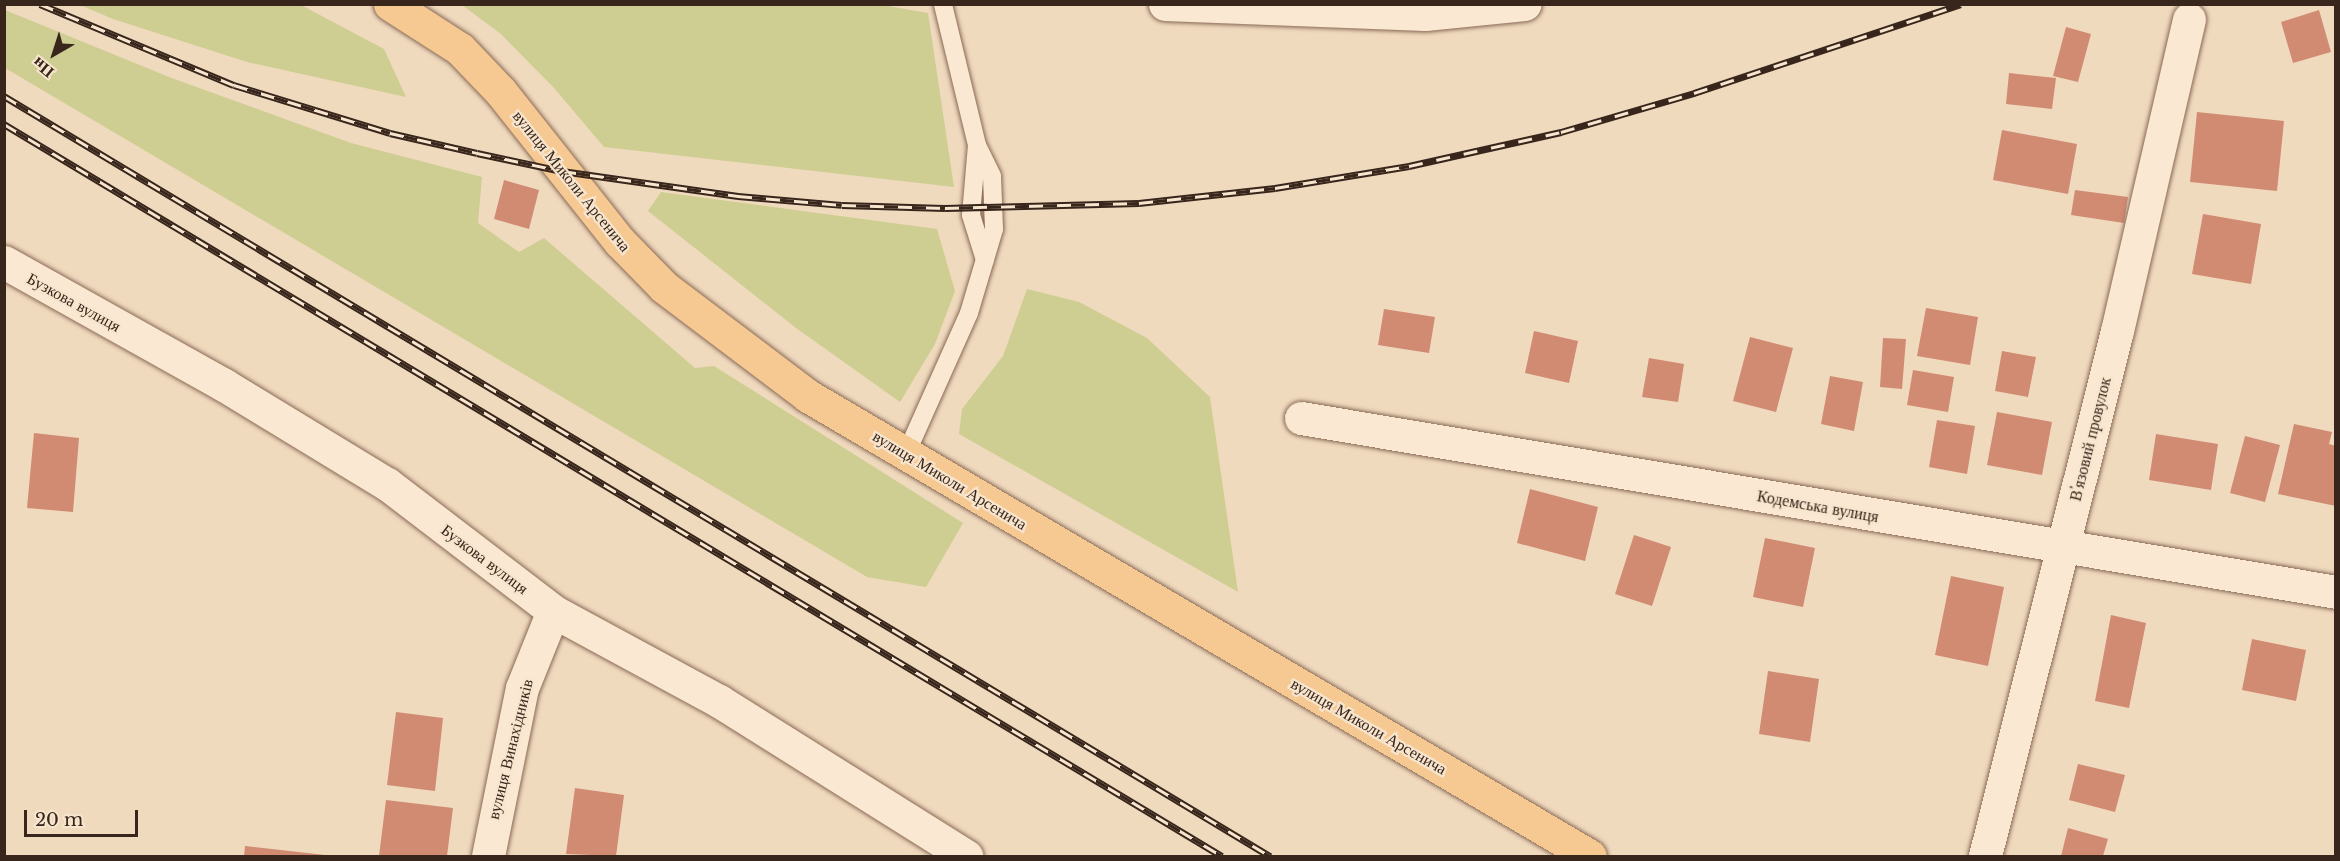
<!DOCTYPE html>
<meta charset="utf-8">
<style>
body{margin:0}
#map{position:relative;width:2340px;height:861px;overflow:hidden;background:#f0dabe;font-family:"Libre Baskerville",serif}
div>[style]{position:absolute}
.green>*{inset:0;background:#cecd92}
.building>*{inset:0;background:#d08b72}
.roads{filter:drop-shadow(0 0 2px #896a56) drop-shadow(0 0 2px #896a56)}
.lane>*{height:18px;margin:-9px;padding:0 9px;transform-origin:9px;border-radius:9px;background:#fae8d2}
.street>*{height:33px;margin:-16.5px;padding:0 16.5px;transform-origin:16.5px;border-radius:16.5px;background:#fae8d2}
.primary>*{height:33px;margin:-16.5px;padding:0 16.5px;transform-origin:16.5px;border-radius:16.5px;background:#f6c993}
.rail>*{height:7px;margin-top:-3.5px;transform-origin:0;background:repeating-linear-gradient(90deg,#f7e5ce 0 14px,#38251b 0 28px);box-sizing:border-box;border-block:2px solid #38251b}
span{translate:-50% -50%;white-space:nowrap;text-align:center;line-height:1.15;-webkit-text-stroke:4.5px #f7e5ce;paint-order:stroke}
.street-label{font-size:16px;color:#38251b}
.frame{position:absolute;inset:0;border:6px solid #38251b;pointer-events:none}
.north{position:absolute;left:24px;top:24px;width:60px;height:60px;-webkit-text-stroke:4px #f7e5ce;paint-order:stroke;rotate:219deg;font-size:16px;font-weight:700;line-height:24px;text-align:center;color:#38251b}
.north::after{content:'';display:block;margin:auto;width:21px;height:27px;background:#38251b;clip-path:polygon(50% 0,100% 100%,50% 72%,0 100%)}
.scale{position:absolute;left:24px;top:810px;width:114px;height:27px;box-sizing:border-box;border:3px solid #38251b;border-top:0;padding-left:8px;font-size:18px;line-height:21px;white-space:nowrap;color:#38251b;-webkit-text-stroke:4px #f7e5ce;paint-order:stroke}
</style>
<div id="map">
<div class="green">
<i style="clip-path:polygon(877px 4px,928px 13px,954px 187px,604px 147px,554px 88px,501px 34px,462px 5px)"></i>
<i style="clip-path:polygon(80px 5px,301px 5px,384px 49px,406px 97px,247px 62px,113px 19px)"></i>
<i style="clip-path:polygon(5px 10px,169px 77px,351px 143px,482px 177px,478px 223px,519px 252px,544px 238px,695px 368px,714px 366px,963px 523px,926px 587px,867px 577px,5px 68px)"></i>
<i style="clip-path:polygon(661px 192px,937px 229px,955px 291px,935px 344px,900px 402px,796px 328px,648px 211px)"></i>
<i style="clip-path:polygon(1027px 289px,1079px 302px,1147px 338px,1210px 397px,1238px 592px,959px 434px,962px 409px,1003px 356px)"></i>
</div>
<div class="building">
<i style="clip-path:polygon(2319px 10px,2331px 52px,2293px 63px,2281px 22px)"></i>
<i style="clip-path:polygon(2066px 27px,2091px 34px,2078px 82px,2053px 76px)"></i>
<i style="clip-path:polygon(2009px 73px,2056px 78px,2052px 109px,2006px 104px)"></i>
<i style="clip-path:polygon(2197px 112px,2284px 121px,2277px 191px,2190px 182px)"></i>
<i style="clip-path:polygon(2002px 130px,2077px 144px,2068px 194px,1993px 180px)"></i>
<i style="clip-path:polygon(504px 180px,539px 190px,529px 229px,494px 219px)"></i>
<i style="clip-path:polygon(2075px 190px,2128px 197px,2124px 223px,2071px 215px)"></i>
<i style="clip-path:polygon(2203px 214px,2261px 224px,2251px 284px,2192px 274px)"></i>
<i style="clip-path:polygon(1926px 308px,1978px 317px,1970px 365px,1917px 356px)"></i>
<i style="clip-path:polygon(1384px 309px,1435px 317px,1429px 353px,1378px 345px)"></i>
<i style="clip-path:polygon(1534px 331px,1578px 341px,1569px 383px,1525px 373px)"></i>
<i style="clip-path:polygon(1750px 337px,1793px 348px,1776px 412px,1733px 401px)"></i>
<i style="clip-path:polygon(1883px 338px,1906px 339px,1902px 389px,1880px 387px)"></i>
<i style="clip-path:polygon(2002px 351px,2036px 357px,2028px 397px,1995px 391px)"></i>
<i style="clip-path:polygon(1649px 358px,1684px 364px,1678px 402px,1642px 397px)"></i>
<i style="clip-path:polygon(1913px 370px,1954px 377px,1948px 412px,1907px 405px)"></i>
<i style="clip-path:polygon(1830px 376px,1863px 382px,1854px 431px,1821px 424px)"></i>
<i style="clip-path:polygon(1997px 412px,2052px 422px,2042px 475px,1987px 465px)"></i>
<i style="clip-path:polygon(1937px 420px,1975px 426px,1967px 474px,1929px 467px)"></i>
<i style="clip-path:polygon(2294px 424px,2332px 432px,2329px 444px,2336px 446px,2336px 506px,2278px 494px)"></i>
<i style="clip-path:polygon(34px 433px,79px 438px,73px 512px,27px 508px)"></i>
<i style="clip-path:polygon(2156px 434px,2218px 444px,2211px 490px,2149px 480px)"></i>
<i style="clip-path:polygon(2245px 436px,2280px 445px,2265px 502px,2230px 493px)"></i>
<i style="clip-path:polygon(1530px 489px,1598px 507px,1585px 561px,1517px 543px)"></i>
<i style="clip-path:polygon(1634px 535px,1671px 547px,1652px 606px,1615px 594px)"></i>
<i style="clip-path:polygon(1765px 538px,1815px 548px,1803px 607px,1753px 597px)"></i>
<i style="clip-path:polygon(1951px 576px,2004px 587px,1988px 666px,1935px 655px)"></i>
<i style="clip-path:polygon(2111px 615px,2146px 623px,2129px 708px,2095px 701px)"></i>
<i style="clip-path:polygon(2252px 639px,2306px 650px,2296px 701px,2242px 690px)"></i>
<i style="clip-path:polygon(1768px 671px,1819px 679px,1810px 742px,1759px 734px)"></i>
<i style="clip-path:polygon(396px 712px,443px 718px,435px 791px,387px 785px)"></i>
<i style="clip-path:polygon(2078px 764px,2125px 775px,2115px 812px,2069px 800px)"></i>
<i style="clip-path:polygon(575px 788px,624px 795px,616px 856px,566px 854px)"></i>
<i style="clip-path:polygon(386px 800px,453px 808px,447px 856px,379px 856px)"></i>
<i style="clip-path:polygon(2068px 828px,2108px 839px,2103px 856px,2061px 856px)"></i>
<i style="clip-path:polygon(245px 846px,325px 855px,325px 856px,244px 856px)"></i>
</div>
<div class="roads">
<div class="lane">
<i style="left:977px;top:145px;width:70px;rotate:94.9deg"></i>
<i style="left:971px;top:215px;width:47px;rotate:72.7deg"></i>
<i style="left:906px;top:454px;width:154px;rotate:-65.9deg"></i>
<i style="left:969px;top:313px;width:88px;rotate:-73.4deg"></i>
<i style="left:994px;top:229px;width:53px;rotate:-92.2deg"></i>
<i style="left:992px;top:176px;width:34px;rotate:-116deg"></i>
<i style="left:977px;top:145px;width:145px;rotate:-103.6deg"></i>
</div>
<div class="street">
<i style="left:1165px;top:4px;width:260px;rotate:2.2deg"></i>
<i style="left:1425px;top:14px;width:100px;rotate:-5.7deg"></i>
<i style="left:4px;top:262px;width:252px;rotate:29.2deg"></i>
<i style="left:224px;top:385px;width:191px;rotate:31.3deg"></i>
<i style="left:387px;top:484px;width:209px;rotate:37.4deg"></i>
<i style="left:553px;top:611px;width:189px;rotate:28.5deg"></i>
<i style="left:719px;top:701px;width:292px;rotate:32.1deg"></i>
<i style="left:1301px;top:418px;width:1050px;rotate:9.54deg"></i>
<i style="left:488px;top:856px;width:171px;rotate:-78.6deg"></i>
<i style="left:522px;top:688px;width:83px;rotate:-68.1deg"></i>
<i style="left:1985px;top:856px;width:541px;rotate:-75.89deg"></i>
<i style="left:2117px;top:331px;width:320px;rotate:-77deg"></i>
</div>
<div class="primary">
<i style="left:390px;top:4px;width:83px;rotate:32.7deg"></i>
<i style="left:460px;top:49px;width:59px;rotate:46.4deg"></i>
<i style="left:501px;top:92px;width:191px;rotate:51.6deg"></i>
<i style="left:620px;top:242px;width:63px;rotate:45.6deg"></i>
<i style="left:664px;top:287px;width:181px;rotate:37.1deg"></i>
<i style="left:808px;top:396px;width:907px;rotate:30.47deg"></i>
</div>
</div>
<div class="rail">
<i style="left:40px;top:4px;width:210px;rotate:22.7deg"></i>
<i style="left:234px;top:85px;width:163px;rotate:17.1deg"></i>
<i style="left:390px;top:133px;width:89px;rotate:12.9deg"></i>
<i style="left:477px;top:153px;width:87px;rotate:12deg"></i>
<i style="left:562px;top:171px;width:178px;rotate:8.1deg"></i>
<i style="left:738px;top:196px;width:104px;rotate:4.9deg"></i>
<i style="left:842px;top:205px;width:103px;rotate:1.7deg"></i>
<i style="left:945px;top:208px;width:194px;rotate:-1.5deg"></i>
<i style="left:1139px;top:203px;width:137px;rotate:-6.3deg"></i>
<i style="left:1275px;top:188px;width:136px;rotate:-9.3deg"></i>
<i style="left:1409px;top:166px;width:156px;rotate:-12.6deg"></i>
<i style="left:1561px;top:132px;width:139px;rotate:-16.3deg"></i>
<i style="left:1694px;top:93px;width:281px;rotate:-18.4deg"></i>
<i style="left:4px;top:96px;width:1477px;rotate:30.98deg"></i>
<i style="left:4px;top:124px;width:1421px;rotate:31.01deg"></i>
</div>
<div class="street-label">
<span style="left:572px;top:181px;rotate:51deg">вулиця Миколи Арсенича</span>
<span style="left:74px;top:302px;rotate:29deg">Бузкова вулиця</span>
<span style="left:2090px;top:439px;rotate:-76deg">Вʼязовий провулок</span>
<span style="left:950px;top:480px;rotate:31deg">вулиця Миколи Арсенича</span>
<span style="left:1818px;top:506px;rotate:10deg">Кодемська вулиця</span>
<span style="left:485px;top:559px;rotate:37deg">Бузкова вулиця</span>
<span style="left:1369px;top:726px;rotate:30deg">вулиця Миколи Арсенича</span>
<span style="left:510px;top:749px;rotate:-76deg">вулиця Винахідників</span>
</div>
<div class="frame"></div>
<div class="north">Пн</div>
<div class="scale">20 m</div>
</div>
